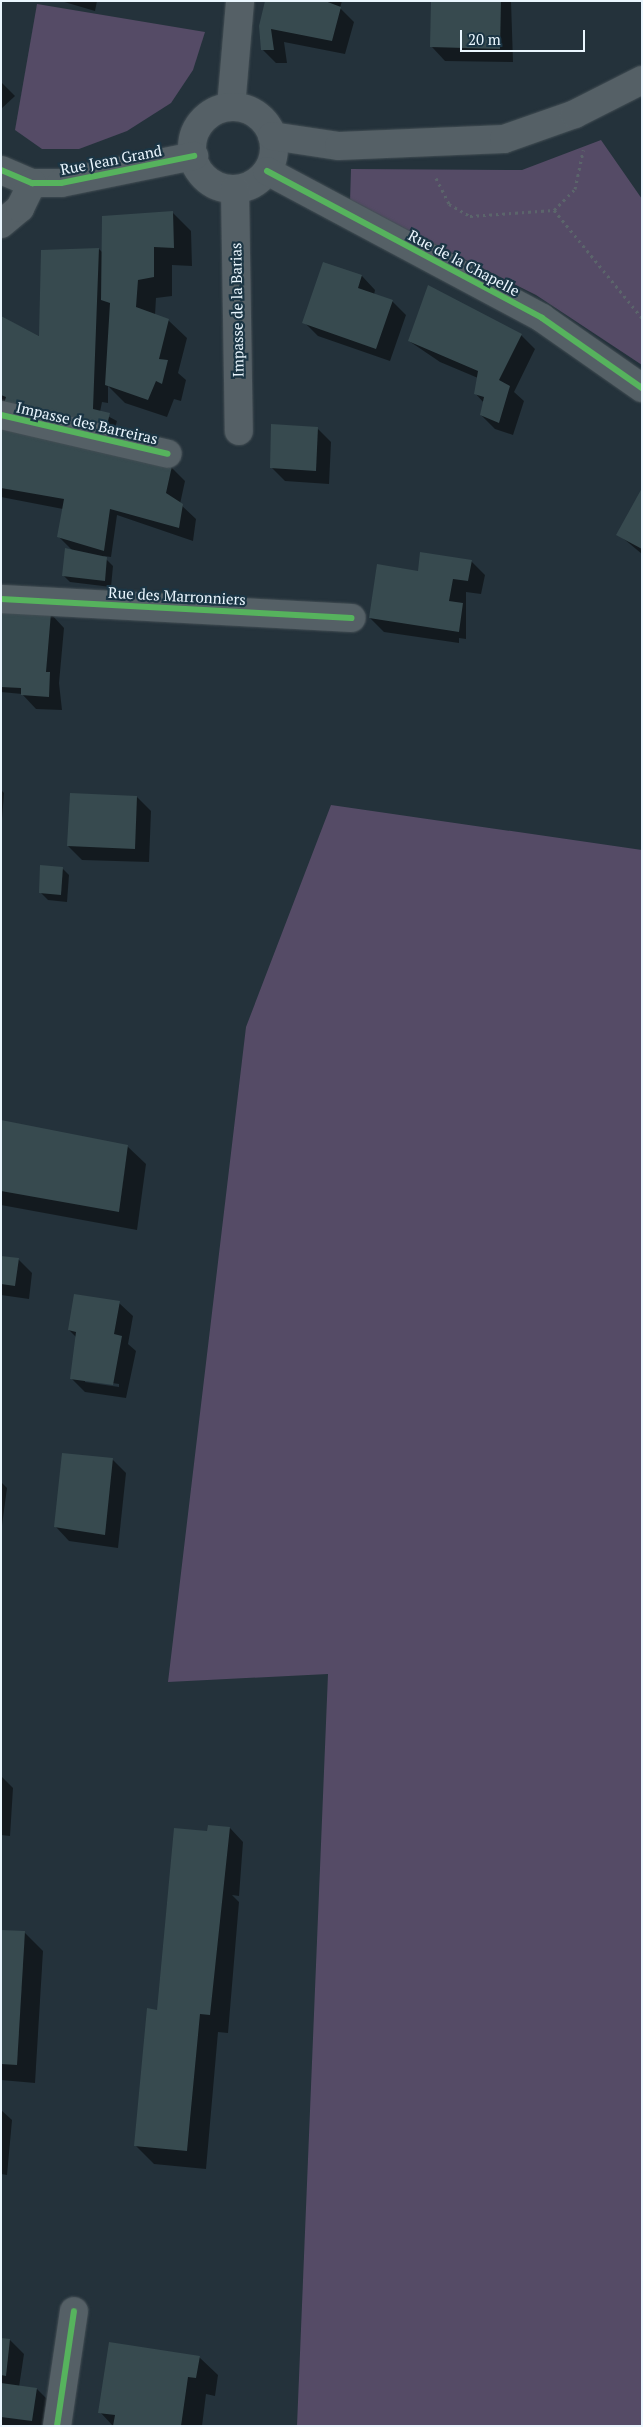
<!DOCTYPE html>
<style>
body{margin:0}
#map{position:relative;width:643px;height:2427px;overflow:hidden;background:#24323b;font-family:"PT Serif",serif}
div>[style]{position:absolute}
.green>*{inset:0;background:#554b66}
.shadow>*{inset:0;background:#0007}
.building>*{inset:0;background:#374a4f}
.path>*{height:3px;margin-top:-1.5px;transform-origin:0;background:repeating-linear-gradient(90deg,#5b656b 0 2.5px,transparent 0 6.5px)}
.roads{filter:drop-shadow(0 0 1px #434e54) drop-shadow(0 0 1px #434e54)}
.minor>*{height:28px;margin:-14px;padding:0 14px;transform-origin:14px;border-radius:14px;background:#556066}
.minor>.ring{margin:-14px;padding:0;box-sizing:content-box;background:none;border:28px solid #556066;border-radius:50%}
.cycleway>*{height:6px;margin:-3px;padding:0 3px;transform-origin:3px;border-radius:3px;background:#56b35d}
span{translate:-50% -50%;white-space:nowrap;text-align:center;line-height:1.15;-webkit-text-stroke:4.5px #1b3544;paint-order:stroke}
.street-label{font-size:15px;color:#eaf6fe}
.frame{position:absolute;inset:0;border:2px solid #eaf6fe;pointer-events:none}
.scale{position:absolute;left:460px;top:30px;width:125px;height:22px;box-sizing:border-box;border:2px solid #eaf6fe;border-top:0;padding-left:6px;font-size:15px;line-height:18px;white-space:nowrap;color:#eaf6fe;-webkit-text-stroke:4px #1b3544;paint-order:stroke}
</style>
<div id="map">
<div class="green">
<i style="clip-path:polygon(37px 4px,205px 32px,193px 70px,171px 103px,127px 131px,79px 149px,42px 149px,15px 130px)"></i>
<i style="clip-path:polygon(601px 140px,642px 199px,642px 365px,536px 295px,350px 202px,351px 169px,522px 170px)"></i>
<i style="clip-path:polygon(331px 805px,642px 850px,642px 2426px,297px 2426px,328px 1674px,168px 1682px,246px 1027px)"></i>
</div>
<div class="shadow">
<i style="clip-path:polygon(61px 1px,97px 1px,95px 11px)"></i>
<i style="clip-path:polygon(266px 1px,342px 1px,340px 8px,354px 22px,345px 54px,284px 42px,287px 63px,276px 63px,262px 49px)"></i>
<i style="clip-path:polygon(432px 1px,511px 1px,513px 62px,445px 61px,432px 47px)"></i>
<i style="clip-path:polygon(1px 82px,15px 96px,1px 109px)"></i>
<i style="clip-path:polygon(173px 213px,191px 231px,192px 266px,172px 265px,172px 296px,156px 298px,155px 315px,168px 320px,187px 338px,178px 373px,186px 380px,181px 401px,174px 399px,167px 417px,125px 403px,108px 386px,108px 403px,102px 402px,100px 412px,117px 421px,112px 439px,1px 404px,1px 317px,41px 337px,99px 249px,103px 253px)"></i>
<i style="clip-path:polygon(324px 264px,362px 276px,375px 290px,374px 295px,392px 301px,406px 315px,390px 361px,318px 336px,304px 322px)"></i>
<i style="clip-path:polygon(521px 335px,535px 349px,514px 392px,524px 401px,513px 435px,495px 429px,481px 415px,484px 403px,475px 393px,478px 378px,440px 362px,409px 341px)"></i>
<i style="clip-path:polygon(1px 427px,171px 467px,185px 481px,180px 504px,196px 519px,193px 541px,117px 515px,111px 557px,103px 556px,113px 566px,111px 587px,70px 582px,63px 575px,73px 551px,58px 536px,63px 509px,1px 497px)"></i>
<i style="clip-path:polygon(317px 428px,331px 442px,329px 484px,285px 481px,271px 467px)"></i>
<i style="clip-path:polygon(642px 491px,642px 554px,618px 534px)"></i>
<i style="clip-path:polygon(471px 561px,485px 575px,481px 594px,466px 592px,466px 639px,459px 638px,459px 643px,384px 632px,370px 618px,419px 572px)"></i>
<i style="clip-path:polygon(1px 610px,51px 614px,64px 628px,59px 683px,62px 710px,36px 709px,22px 694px,1px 692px)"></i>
<i style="clip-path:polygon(1px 790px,4px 793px,1px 832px)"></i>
<i style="clip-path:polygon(137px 797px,151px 811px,149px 862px,82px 860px,68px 846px)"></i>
<i style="clip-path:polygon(62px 868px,69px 875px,67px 902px,48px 900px,41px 893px)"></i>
<i style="clip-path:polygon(1px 1122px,127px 1146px,146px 1164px,137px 1230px,1px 1205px)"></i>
<i style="clip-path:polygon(1px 1258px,18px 1259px,32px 1273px,29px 1299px,1px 1295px)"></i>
<i style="clip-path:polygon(evenodd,119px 1303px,133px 1316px,128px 1344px,136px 1351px,126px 1398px,85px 1392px,71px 1378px,77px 1338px,69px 1330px,119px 1303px,85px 1379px,119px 1384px,119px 1387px,85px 1382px,85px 1379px)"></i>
<i style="clip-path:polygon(112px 1459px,126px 1473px,118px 1548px,69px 1541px,56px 1527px)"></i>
<i style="clip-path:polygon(1px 1482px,7px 1488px,1px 1533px)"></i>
<i style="clip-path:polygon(1px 1776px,13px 1788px,10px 1836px,1px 1835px)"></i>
<i style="clip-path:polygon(230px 1828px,243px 1842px,239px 1896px,232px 1895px,239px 1902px,228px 2033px,218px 2032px,206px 2169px,154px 2164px,136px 2146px,158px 2011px,208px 1832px)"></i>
<i style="clip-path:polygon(1px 1931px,24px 1932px,43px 1951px,35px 2083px,1px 2080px)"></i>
<i style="clip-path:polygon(1px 2110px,12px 2120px,7px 2175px,1px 2174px)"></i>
<i style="clip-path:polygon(1px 2339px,10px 2340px,24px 2354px,19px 2387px,37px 2389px,51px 2403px,47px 2426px,1px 2426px)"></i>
<i style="clip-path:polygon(199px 2357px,218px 2375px,215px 2396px,206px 2394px,202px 2426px,113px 2426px,100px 2412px)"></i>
</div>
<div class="building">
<i style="clip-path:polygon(265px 1px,325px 1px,341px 7px,332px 41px,271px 29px,274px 50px,261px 50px,259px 26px)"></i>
<i style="clip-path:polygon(431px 1px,501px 1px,500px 49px,430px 47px)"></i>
<i style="clip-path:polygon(173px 211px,174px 248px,154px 247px,154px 277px,138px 280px,136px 307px,169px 319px,159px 359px,168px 360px,162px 384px,156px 381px,148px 400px,105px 385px,110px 303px,101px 300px,102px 216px)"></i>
<i style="clip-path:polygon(99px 248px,93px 409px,110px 413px,105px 433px,4px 404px,6px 397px,1px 395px,1px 316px,39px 336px,41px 250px)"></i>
<i style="clip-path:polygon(323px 262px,362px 275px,358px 288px,393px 300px,376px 349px,302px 323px)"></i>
<i style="clip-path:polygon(428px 285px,522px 334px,499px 380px,510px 386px,499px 423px,480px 415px,484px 397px,474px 394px,478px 371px,408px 341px)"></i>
<i style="clip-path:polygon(271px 424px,318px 427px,316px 471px,270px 468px)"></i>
<i style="clip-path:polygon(1px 426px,172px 466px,166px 493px,183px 504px,179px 528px,110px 509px,104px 551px,57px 537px,64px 499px,1px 488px)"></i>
<i style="clip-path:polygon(642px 488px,642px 549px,616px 535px)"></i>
<i style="clip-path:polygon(65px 548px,107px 557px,105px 581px,62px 576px)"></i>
<i style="clip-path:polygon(420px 552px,472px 560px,468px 581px,453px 579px,449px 601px,463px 603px,459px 632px,369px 618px,377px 564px,418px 571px)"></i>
<i style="clip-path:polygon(1px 611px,51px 613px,46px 672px,50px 672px,49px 697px,21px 695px,21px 688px,1px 687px)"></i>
<i style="clip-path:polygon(70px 793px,137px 796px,135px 849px,67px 846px)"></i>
<i style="clip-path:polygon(40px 865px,63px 867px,61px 895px,39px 893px)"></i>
<i style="clip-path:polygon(1px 1120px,128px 1145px,119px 1212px,1px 1191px)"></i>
<i style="clip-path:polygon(1px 1256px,19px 1258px,15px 1286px,1px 1284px)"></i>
<i style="clip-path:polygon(74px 1294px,120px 1301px,114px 1334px,122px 1336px,113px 1385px,70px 1379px,76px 1332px,68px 1330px)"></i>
<i style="clip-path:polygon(62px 1453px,113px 1458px,105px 1535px,54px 1527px)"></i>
<i style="clip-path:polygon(208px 1825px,230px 1827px,210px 2015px,200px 2014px,187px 2151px,134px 2146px,147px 2008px,157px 2010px,174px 1828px,207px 1831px)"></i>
<i style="clip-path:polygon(1px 1930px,25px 1931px,17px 2065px,1px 2064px)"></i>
<i style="clip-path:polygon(1px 2338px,10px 2339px,6px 2376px,1px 2375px)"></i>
<i style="clip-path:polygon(109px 2342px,200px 2356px,196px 2378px,188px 2377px,181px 2426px,113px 2426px,115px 2415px,98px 2413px)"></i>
<i style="clip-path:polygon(1px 2383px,37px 2388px,32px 2421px,1px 2417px)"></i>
</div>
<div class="path">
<i style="left:436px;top:178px;width:29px;rotate:63deg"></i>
<i style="left:449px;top:204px;width:24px;rotate:30deg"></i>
<i style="left:470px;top:216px;width:84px;rotate:-4.1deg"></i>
<i style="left:554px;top:210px;width:139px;rotate:50.8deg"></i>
<i style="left:554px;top:210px;width:30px;rotate:-45deg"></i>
<i style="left:575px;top:189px;width:40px;rotate:-78deg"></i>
</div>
<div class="roads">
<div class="minor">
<i style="left:231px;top:107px;width:106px;rotate:-85.1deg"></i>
<i class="ring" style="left:192px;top:107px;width:54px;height:54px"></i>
<i style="left:272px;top:136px;width:68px;rotate:8.5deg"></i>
<i style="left:339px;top:146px;width:165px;rotate:-2.4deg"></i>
<i style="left:504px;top:139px;width:75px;rotate:-19.4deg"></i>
<i style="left:575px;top:114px;width:75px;rotate:-26.9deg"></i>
<i style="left:1px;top:170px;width:34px;rotate:23deg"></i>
<i style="left:32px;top:183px;width:29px"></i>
<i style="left:61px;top:183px;width:136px;rotate:-11.5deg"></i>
<i style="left:267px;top:171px;width:312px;rotate:28.1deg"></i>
<i style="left:542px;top:318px;width:122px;rotate:35deg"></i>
<i style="left:235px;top:189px;width:242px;rotate:89.1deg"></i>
<i style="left:1px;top:224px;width:25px;rotate:-40deg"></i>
<i style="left:20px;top:208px;width:28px;rotate:-64deg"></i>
<i style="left:1px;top:415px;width:171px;rotate:13.1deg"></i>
<i style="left:1px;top:599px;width:351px;rotate:3.1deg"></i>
<i style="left:57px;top:2426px;width:116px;rotate:-81.6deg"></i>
</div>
</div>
<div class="cycleway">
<i style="left:1px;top:170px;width:34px;rotate:23deg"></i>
<i style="left:32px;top:183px;width:29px"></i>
<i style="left:61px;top:183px;width:136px;rotate:-11.5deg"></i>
<i style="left:267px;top:171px;width:312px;rotate:28.1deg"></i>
<i style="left:542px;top:318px;width:122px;rotate:35deg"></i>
<i style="left:1px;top:415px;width:171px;rotate:13.1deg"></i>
<i style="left:1px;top:599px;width:351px;rotate:3.1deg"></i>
<i style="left:57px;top:2426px;width:116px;rotate:-81.6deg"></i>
</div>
<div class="street-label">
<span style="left:111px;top:160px;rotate:-11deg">Rue Jean Grand</span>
<span style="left:464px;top:263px;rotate:28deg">Rue de la Chapelle</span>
<span style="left:237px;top:310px;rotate:-91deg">Impasse de la Barias</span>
<span style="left:87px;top:423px;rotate:13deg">Impasse des Barreiras</span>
<span style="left:177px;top:596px;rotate:3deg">Rue des Marronniers</span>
</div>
<div class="frame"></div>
<div class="scale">20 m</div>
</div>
